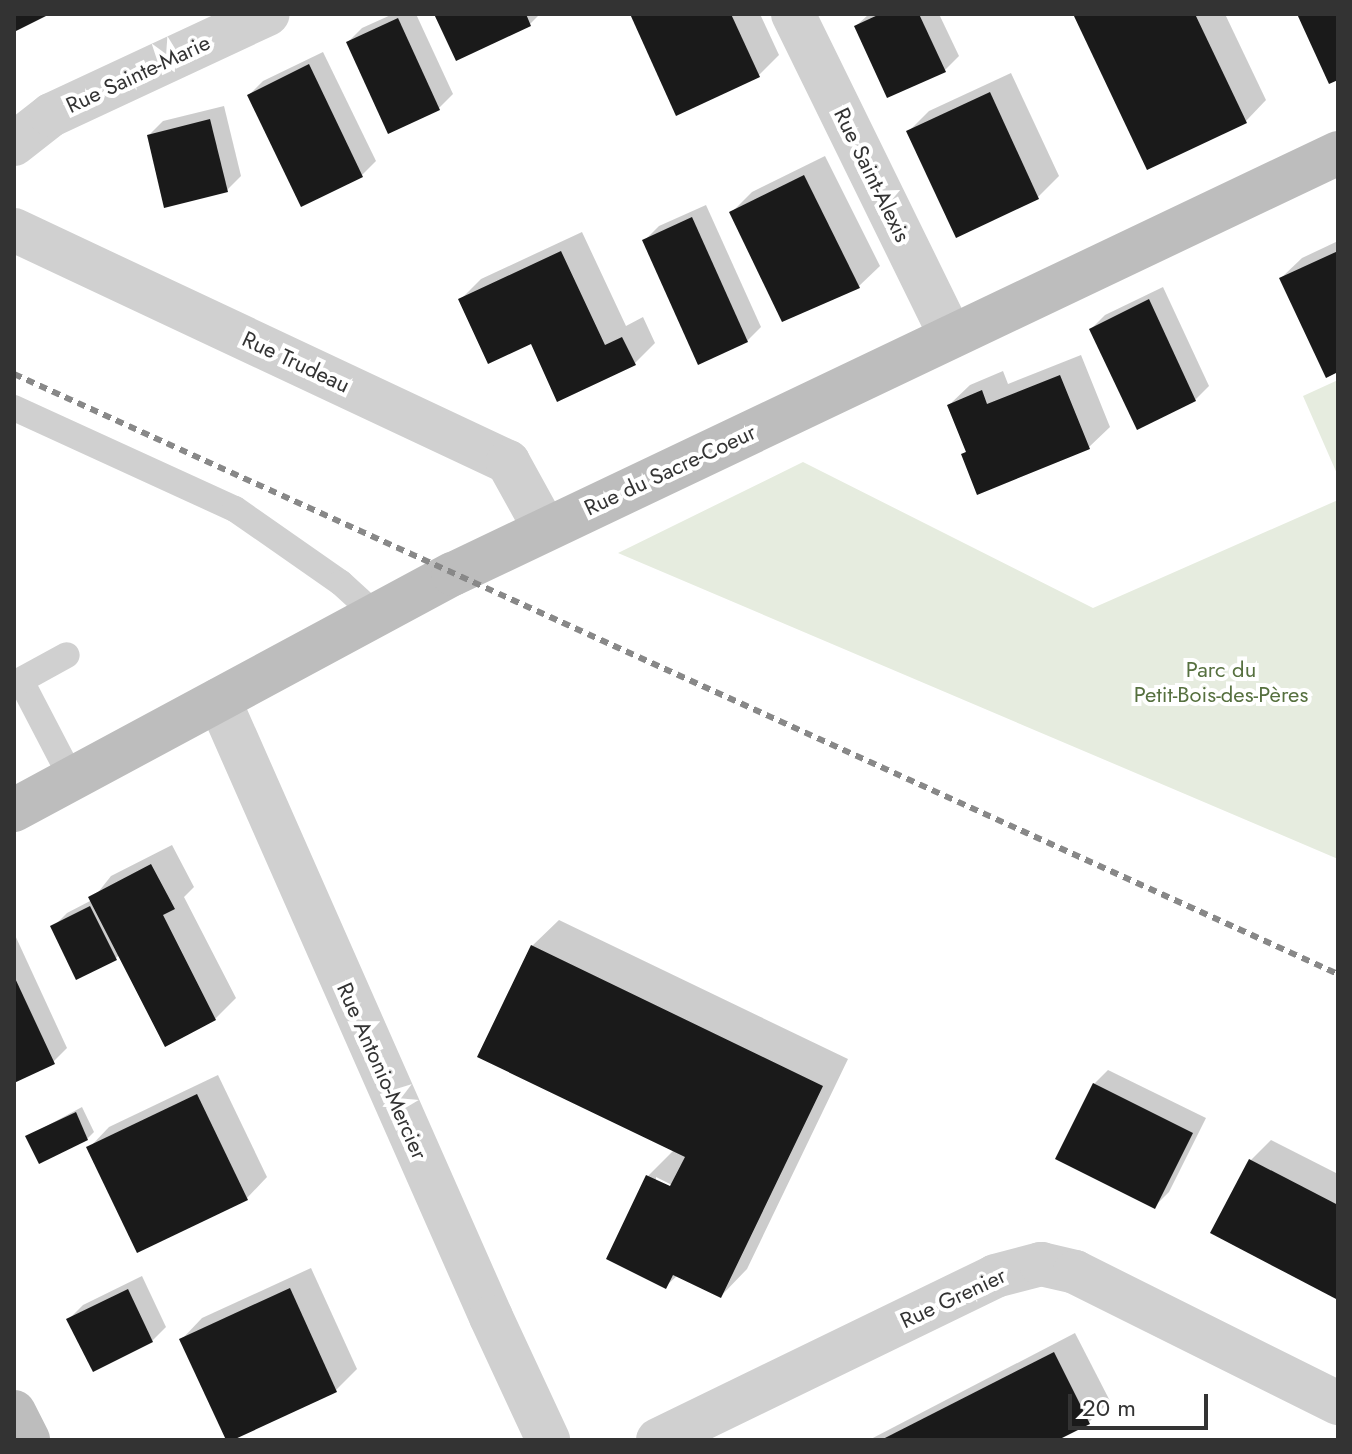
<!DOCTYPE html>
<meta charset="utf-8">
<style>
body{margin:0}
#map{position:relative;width:1352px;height:1454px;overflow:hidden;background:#fff;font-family:Jost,sans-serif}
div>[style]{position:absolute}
.green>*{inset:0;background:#e6ecdf}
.shadow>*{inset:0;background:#0003}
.building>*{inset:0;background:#1a1a1a}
.lane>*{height:26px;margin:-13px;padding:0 13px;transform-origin:13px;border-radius:13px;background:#d0d0d0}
.street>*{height:44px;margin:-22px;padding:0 22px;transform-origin:22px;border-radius:22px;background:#d0d0d0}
.secondary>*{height:44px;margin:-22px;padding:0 22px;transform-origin:22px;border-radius:22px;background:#bdbdbd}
.rail>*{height:6px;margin-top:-3px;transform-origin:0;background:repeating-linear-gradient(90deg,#888 0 8px,transparent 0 14px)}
span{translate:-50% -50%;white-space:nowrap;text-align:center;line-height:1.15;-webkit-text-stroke:8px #fff;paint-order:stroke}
.street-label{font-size:22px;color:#333}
.park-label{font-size:22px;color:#56703f}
.frame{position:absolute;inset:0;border:16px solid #333;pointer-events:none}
.scale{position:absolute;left:1068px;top:1394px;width:140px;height:36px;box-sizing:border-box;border:4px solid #333;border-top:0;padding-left:10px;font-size:24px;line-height:28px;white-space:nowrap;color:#333;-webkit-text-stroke:6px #fff;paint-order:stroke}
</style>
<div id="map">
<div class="green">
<i style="clip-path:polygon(1338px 380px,1338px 476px,1303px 396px)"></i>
<i style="clip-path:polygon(803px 462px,1093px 608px,1338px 500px,1338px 859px,618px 553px)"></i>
</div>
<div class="shadow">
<i style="clip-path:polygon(393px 14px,416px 14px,453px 94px,439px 108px,389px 131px,348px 42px,362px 28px)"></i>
<i style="clip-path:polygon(436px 14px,540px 14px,530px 24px,457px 58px)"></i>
<i style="clip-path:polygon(633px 14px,760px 14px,779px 55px,758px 76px)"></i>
<i style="clip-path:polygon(869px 14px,939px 14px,959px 56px,945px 70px,856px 26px)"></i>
<i style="clip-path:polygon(1075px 14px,1225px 14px,1266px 100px,1246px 121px)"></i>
<i style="clip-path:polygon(323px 52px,376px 161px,362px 175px,249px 95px,263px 81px)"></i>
<i style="clip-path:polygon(1011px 73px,1059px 176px,1038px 197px,957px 235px,909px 131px,929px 111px)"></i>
<i style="clip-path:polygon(224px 106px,241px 176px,227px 190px,149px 135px,163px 121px)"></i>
<i style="clip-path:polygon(825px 156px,880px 266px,859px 286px,731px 213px,752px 192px)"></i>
<i style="clip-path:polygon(706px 205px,761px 327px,747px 341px,645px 240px,659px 226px)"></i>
<i style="clip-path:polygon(582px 232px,626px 326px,643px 317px,655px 343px,635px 363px,460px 300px,481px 279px)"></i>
<i style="clip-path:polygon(1338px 241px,1338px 370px,1281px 278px,1302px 258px)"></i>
<i style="clip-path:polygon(1163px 287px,1209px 386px,1195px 400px,1091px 329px,1105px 315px)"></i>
<i style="clip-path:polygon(1081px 355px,1110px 427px,1089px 447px,963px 454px,968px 450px,949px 405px,970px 385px,1003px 371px,1008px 384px)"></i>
<i style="clip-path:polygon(172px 845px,194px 887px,184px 897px,236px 998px,215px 1019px,166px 1044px,120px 954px,116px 958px,53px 927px,67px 913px,92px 900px,111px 876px)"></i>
<i style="clip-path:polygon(evenodd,559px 920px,848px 1059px,747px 1269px,721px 1296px,678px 1275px,666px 1286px,608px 1258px,648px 1176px,674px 1150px,532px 946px,559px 920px,656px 1177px,680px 1189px,678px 1193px,656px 1182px,656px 1177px)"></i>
<i style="clip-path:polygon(14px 933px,67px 1048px,53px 1062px,14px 1080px)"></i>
<i style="clip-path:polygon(1108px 1070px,1206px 1118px,1169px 1192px,1155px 1206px,1094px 1084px)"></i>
<i style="clip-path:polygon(218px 1075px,267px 1177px,247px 1198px,89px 1148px,109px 1127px)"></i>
<i style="clip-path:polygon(82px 1107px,94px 1132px,87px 1139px,28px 1136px)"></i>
<i style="clip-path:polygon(1271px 1140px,1338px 1174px,1338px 1298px,1251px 1160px)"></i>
<i style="clip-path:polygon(311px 1268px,357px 1369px,336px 1390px,228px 1440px,182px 1339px,202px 1318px)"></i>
<i style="clip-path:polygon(142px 1276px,166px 1327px,152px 1341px,69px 1319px,83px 1305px)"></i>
<i style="clip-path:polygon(1075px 1333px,1110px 1401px,1089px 1422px,1054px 1440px,869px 1440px)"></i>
</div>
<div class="building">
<i style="clip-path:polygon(14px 14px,50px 14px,14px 32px)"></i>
<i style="clip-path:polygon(434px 14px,526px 14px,531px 26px,456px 61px)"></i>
<i style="clip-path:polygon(630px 14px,731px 14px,760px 77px,676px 116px)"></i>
<i style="clip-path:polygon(880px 14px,919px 14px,946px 72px,887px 98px,854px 26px)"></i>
<i style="clip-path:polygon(1073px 14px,1195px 14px,1247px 123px,1147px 170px)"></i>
<i style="clip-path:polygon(1297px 14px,1338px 14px,1338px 80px,1329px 84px)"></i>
<i style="clip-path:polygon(398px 18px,440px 110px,388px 134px,346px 42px)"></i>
<i style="clip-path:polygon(309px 64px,363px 177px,301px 207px,247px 95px)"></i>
<i style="clip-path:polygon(990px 92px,1039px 199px,956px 238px,906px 131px)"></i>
<i style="clip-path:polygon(210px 119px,228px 192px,164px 208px,147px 135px)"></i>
<i style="clip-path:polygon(804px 175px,860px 288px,782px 322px,729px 212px)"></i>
<i style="clip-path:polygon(692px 217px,748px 342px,698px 365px,642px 240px)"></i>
<i style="clip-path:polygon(561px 251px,605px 345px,622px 337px,636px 365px,557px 402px,531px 344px,488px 364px,458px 299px)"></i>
<i style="clip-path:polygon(1338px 251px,1338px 372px,1326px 378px,1279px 278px)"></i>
<i style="clip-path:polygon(1149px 299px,1196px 401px,1137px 430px,1089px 329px)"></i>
<i style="clip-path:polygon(1060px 375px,1090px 449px,977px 495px,961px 454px,966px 452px,947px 405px,982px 390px,987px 404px)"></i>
<i style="clip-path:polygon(151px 864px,175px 909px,163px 915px,216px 1020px,165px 1047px,88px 897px)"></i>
<i style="clip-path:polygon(90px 906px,117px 960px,76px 980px,50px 926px)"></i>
<i style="clip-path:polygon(531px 945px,823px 1086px,721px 1298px,673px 1275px,666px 1289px,606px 1259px,646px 1175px,670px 1186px,685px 1157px,477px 1057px)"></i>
<i style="clip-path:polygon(14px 976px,55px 1064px,14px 1083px)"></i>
<i style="clip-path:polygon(1093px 1083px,1193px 1133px,1155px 1209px,1055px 1159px)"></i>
<i style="clip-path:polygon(197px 1094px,248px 1200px,137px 1253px,86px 1147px)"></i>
<i style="clip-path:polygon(76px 1112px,88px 1140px,39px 1164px,25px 1136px)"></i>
<i style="clip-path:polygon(1249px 1159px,1338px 1205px,1338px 1300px,1210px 1233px)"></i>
<i style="clip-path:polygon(290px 1288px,337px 1392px,233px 1440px,226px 1440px,179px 1339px)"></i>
<i style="clip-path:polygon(128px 1289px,153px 1342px,93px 1372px,66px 1319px)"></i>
<i style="clip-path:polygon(1054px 1352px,1090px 1424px,1058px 1440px,881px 1440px)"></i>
</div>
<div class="lane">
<i style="left:14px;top:408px;width:243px;rotate:24.6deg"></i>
<i style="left:235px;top:509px;width:129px;rotate:34.9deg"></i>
<i style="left:341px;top:583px;width:46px;rotate:42.4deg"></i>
<i style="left:21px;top:681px;width:110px;rotate:62.5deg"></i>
<i style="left:14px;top:684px;width:60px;rotate:-28.7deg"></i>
</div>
<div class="street">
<i style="left:793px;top:14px;width:359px;rotate:63.9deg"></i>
<i style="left:14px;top:144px;width:47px;rotate:-38.1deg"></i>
<i style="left:51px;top:115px;width:239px;rotate:-25deg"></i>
<i style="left:14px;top:230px;width:546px;rotate:25.16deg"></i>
<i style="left:508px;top:462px;width:77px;rotate:61.1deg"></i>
<i style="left:219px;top:700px;width:674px;rotate:66.21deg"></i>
<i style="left:491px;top:1317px;width:136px;rotate:65.1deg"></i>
<i style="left:658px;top:1440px;width:375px;rotate:-25.9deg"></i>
<i style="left:995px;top:1276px;width:48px;rotate:-14.6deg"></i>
<i style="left:1041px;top:1264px;width:35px;rotate:13deg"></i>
<i style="left:1075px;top:1272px;width:294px;rotate:26.5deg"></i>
</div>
<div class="secondary">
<i style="left:14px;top:810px;width:498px;rotate:-28.3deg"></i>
<i style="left:453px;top:574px;width:980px;rotate:-25.44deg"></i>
<i style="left:14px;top:1412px;width:31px;rotate:63deg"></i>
</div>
<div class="rail">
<i style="left:14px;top:374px;width:1454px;rotate:24.38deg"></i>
</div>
<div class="street-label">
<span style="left:138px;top:74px;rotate:-25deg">Rue Sainte-Marie</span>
<span style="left:872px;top:175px;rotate:64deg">Rue Saint-Alexis</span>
<span style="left:296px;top:362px;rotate:25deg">Rue Trudeau</span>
<span style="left:670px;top:470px;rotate:-25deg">Rue du Sacre-Coeur</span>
<span style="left:382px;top:1071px;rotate:66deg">Rue Antonio-Mercier</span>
<span style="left:953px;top:1298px;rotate:-25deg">Rue Grenier</span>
</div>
<div class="park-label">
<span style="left:1221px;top:682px">Parc du<br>Petit-Bois-des-Pères</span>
</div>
<div class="frame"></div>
<div class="scale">20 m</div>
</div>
